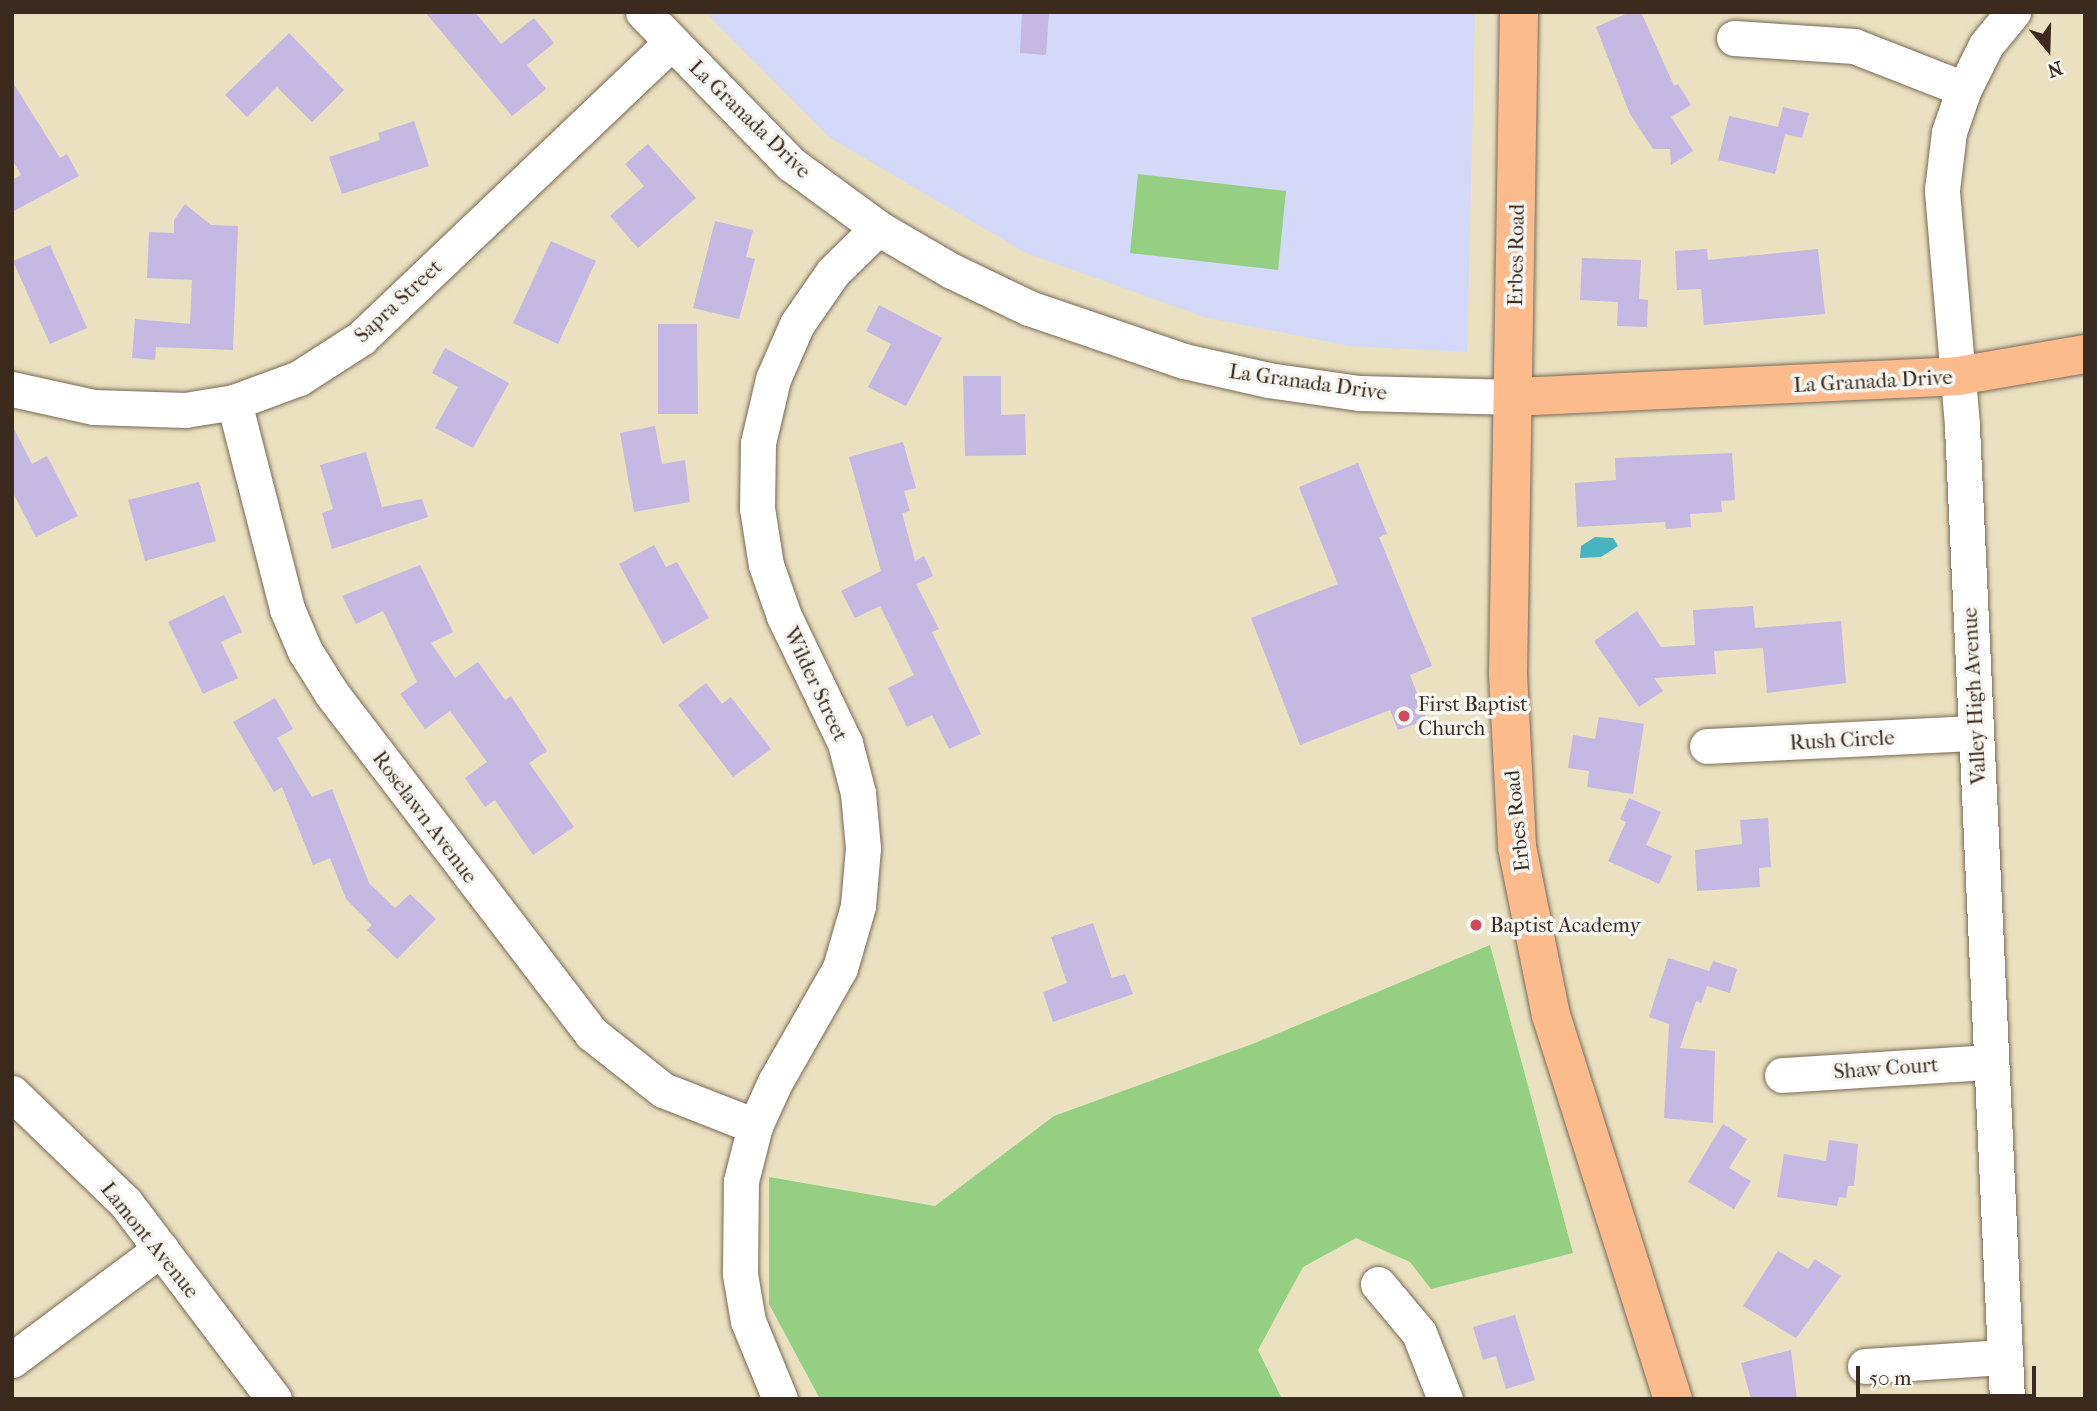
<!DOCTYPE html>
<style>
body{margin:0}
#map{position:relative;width:2097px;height:1411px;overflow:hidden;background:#eae1c0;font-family:"IM FELL French Canon",serif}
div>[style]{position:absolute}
.built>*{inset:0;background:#d4d8f9}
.green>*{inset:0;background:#94cf82}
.water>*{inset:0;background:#46b4c1}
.building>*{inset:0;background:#c5b8e3}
.roads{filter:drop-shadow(0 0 2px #786a57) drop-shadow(0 0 2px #786a57)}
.minor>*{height:35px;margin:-17.5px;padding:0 17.5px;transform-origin:17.5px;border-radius:17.5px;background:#fff}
.major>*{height:38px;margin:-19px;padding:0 19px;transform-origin:19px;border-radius:19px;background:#fbbb8d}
.dots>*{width:19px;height:19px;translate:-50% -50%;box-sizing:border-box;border:4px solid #f6f6f2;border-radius:50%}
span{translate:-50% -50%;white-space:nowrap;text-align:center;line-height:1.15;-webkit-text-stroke:7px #f6f6f2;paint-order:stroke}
.street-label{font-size:21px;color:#3b2a1e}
.poi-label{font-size:21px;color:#3b2a1e}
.left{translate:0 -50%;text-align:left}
.frame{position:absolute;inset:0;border:14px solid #3b2a1e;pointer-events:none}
.north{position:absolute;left:2013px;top:14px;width:70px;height:70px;-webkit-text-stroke:5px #f6f6f2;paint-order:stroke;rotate:161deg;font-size:19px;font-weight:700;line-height:28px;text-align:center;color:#3b2a1e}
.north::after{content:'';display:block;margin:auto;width:24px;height:32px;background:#3b2a1e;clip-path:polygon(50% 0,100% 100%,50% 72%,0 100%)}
.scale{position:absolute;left:1856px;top:1366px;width:180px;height:32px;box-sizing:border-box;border:4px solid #3b2a1e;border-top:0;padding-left:9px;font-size:21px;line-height:24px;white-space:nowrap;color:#3b2a1e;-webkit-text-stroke:5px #f6f6f2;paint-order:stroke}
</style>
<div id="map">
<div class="built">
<i style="clip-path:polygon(705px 12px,1475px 12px,1467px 352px,1350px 346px,1204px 317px,1026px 253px,830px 138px)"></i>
</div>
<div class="green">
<i style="clip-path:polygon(1138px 174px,1286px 191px,1278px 270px,1130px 253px)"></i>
<i style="clip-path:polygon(1490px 945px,1573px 1253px,1431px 1289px,1410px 1262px,1356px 1238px,1303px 1267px,1258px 1350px,1282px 1399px,820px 1399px,769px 1304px,769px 1177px,935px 1206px,1054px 1116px,1255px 1043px)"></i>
</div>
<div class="water">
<i style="clip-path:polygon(1595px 537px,1613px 538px,1618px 546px,1601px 557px,1580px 558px,1581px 546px)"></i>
</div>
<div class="building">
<i style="clip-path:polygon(425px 12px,475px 12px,501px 44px,534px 18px,554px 43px,527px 65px,546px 89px,512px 116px)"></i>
<i style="clip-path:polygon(1022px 12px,1049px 12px,1046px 55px,1020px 53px)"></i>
<i style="clip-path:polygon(1630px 12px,1641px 12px,1674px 86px,1678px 84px,1691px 105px,1671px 117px,1693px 151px,1671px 165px,1670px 149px,1653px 149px,1630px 114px,1596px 27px)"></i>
<i style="clip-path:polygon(289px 33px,344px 90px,312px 122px,277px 87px,247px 117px,225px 95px)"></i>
<i style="clip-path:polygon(12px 81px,60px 158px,67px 154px,79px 176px,12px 212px,12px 180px,21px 175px,12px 159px)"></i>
<i style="clip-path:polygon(1783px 107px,1809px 113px,1802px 138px,1785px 134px,1775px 174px,1718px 160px,1729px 116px,1778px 127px)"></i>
<i style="clip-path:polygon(414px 121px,429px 166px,342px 194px,329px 157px,380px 140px,378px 133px)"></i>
<i style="clip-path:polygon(648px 144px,696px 198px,638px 248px,610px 216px,644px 186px,625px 164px)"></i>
<i style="clip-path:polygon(185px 204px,211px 225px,238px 226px,233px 350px,156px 347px,155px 360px,132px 358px,135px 319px,190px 324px,192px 280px,147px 278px,149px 232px,174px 233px,174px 220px)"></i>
<i style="clip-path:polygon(715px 221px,753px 230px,746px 257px,755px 259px,739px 319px,693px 308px)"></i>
<i style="clip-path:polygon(551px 241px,596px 261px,558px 344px,513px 323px)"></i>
<i style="clip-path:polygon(50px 245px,87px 328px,50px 344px,13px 261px)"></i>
<i style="clip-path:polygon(1707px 249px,1708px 260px,1818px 249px,1825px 314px,1704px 325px,1701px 289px,1677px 290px,1675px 251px)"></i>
<i style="clip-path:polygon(1582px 258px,1641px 260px,1639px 299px,1648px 300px,1647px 327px,1617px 326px,1618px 302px,1580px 300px)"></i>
<i style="clip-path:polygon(879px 305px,942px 338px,906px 406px,868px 387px,891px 344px,866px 331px)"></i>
<i style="clip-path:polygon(658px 324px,697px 324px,698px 414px,658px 414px)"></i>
<i style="clip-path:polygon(445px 348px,509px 383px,473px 448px,435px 428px,458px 387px,432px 373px)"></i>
<i style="clip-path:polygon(963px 376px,1001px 376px,1001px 415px,1025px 414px,1026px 455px,965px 456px)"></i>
<i style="clip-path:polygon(12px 425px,32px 464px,47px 456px,78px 516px,36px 537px,12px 491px)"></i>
<i style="clip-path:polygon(655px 426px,662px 464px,685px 460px,690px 502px,634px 512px,620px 433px)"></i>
<i style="clip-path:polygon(903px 442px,916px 488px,904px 491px,910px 511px,902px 513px,915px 561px,924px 556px,933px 576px,916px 584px,939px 629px,932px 632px,981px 734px,949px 749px,932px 715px,907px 727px,888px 688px,914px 675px,880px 606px,855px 618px,841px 591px,881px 571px,849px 457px)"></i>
<i style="clip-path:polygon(366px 452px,382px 507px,422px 499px,428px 517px,332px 549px,322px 513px,333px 509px,320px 465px)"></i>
<i style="clip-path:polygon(1732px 453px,1735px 500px,1721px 501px,1722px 512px,1690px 514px,1691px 527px,1666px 529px,1665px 522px,1577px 527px,1575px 483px,1616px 480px,1615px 458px)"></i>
<i style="clip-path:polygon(1358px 463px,1387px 534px,1379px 537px,1432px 666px,1410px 675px,1427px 720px,1398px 730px,1390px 710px,1300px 745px,1251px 618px,1338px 584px,1299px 487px)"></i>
<i style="clip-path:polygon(199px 482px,216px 541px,145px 561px,128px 500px)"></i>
<i style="clip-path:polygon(654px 545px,666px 567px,677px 562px,709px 618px,663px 644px,619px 564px)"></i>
<i style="clip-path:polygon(420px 565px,453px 632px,431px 643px,455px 678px,478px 662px,505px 700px,511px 696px,547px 751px,529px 763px,574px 827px,533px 855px,495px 800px,485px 807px,465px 778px,487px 762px,450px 711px,425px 729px,400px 694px,417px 682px,383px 611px,356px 624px,342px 596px)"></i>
<i style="clip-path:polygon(224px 595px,242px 632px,221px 642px,238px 678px,203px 694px,168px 622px)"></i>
<i style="clip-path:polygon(1753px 606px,1755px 628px,1841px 621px,1846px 683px,1767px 693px,1763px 648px,1714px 651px,1716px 674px,1654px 678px,1663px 691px,1639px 707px,1594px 641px,1637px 611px,1661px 647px,1695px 645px,1693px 610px)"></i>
<i style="clip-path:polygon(706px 683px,722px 704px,731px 697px,771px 749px,733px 777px,678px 705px)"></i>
<i style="clip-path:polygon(275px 698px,293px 729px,277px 738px,312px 797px,332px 789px,369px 883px,395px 908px,410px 894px,436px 919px,397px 959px,367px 930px,372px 925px,346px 899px,330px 858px,313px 865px,282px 787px,274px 792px,233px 722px)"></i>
<i style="clip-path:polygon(1599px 717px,1644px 724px,1633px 794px,1587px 787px,1589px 771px,1568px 768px,1573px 735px,1595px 739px)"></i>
<i style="clip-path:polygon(1629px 798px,1661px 812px,1646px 845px,1672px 856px,1659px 884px,1608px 861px,1626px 822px,1620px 819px)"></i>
<i style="clip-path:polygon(1768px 818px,1771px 867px,1759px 868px,1760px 887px,1697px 891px,1695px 850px,1742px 844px,1740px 820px)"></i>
<i style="clip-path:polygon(1093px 923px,1112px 978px,1125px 974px,1133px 994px,1053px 1022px,1043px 992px,1067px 983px,1051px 937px)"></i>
<i style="clip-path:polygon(1668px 958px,1709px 971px,1713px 961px,1737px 969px,1730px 993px,1707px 986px,1701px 1003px,1696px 1001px,1680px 1048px,1715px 1051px,1713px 1123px,1664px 1118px,1669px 1024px,1649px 1017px)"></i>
<i style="clip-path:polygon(1723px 1124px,1747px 1139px,1729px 1168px,1751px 1181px,1734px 1209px,1688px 1182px)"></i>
<i style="clip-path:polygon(1829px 1140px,1858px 1144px,1854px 1186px,1848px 1186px,1846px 1198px,1839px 1197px,1837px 1206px,1777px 1197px,1784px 1154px,1826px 1161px)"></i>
<i style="clip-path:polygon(1778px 1251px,1808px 1269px,1815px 1259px,1841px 1276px,1796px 1338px,1743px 1306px)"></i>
<i style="clip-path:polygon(1515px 1315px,1535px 1380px,1506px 1389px,1496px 1356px,1483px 1360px,1473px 1327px)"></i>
<i style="clip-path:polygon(1791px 1350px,1797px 1399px,1751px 1399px,1741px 1363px)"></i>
</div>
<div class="roads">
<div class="minor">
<i style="left:643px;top:12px;width:212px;rotate:45.8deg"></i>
<i style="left:791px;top:164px;width:108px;rotate:36.3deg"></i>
<i style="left:878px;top:228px;width:86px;rotate:30.2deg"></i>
<i style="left:952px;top:271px;width:85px;rotate:25.7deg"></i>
<i style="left:1029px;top:308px;width:164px;rotate:18.9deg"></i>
<i style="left:1184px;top:361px;width:86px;rotate:12.7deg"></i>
<i style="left:1268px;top:380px;width:92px;rotate:8.1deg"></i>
<i style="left:1359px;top:393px;width:156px;rotate:1.5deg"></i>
<i style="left:1734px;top:38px;width:120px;rotate:3.8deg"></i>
<i style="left:1854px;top:46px;width:118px;rotate:21.4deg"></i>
<i style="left:12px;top:389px;width:84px;rotate:12.4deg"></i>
<i style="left:94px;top:407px;width:91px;rotate:1.9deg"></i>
<i style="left:185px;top:410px;width:50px;rotate:-9.3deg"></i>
<i style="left:234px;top:402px;width:69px;rotate:-20.3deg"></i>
<i style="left:299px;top:378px;width:74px;rotate:-32.8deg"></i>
<i style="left:361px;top:338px;width:429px;rotate:-43.6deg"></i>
<i style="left:234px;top:402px;width:214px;rotate:75.6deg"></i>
<i style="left:287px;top:609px;width:46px;rotate:66.8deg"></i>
<i style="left:305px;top:651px;width:51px;rotate:57.9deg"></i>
<i style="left:332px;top:694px;width:427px;rotate:52.6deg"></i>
<i style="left:591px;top:1033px;width:92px;rotate:38.4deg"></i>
<i style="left:663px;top:1090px;width:99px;rotate:21.4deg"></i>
<i style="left:1707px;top:746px;width:269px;rotate:-2.8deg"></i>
<i style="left:1782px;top:1075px;width:207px;rotate:-3.6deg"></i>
<i style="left:12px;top:1093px;width:157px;rotate:44deg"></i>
<i style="left:125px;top:1202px;width:247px;rotate:52.9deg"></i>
<i style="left:1378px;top:1284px;width:64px;rotate:50.1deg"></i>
<i style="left:1419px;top:1333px;width:71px;rotate:68.5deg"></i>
<i style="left:12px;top:1360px;width:186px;rotate:-36.7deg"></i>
<i style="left:1865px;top:1366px;width:140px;rotate:-3.7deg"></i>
<i style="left:780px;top:1399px;width:84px;rotate:-112.3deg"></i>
<i style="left:748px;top:1321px;width:48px;rotate:-99.7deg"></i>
<i style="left:740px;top:1274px;width:93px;rotate:-89.4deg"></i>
<i style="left:741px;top:1181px;width:57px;rotate:-75.7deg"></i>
<i style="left:755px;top:1126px;width:48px;rotate:-65.6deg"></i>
<i style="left:775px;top:1082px;width:131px;rotate:-60.3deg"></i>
<i style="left:840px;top:968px;width:65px;rotate:-73.8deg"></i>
<i style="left:858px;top:906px;width:58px;rotate:-85.1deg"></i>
<i style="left:863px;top:848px;width:55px;rotate:-95.2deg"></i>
<i style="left:858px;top:793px;width:52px;rotate:-104.6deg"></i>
<i style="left:845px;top:743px;width:141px;rotate:-115.7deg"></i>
<i style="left:784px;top:616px;width:54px;rotate:-109.4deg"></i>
<i style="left:766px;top:565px;width:58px;rotate:-99deg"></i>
<i style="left:757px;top:508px;width:65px;rotate:-89.1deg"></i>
<i style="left:758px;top:443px;width:66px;rotate:-76.8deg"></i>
<i style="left:773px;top:379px;width:60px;rotate:-66.4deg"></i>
<i style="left:797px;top:324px;width:63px;rotate:-55.3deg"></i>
<i style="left:833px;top:272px;width:63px;rotate:-44.4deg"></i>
<i style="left:2007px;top:1399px;width:975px;rotate:-92.65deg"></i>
<i style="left:1962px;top:425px;width:236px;rotate:-94.9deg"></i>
<i style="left:1942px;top:190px;width:58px;rotate:-83.1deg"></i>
<i style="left:1949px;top:132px;width:46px;rotate:-70.8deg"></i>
<i style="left:1964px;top:89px;width:49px;rotate:-63.4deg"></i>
<i style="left:1986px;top:45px;width:43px;rotate:-50.7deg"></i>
</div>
<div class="major">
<i style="left:1519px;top:12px;width:662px;rotate:90.95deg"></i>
<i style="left:1508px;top:674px;width:173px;rotate:87deg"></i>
<i style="left:1517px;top:847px;width:171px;rotate:78.6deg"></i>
<i style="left:1551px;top:1015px;width:403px;rotate:72.4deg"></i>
<i style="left:1515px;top:397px;width:443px;rotate:-2.7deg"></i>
<i style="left:1958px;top:376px;width:129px;rotate:-9.8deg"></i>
</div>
</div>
<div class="dots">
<i style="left:1404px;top:716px;background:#d1495b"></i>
<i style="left:1476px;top:925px;background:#d1495b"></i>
</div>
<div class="street-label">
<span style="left:750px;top:119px;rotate:44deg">La Granada Drive</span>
<span style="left:1516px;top:255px;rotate:-89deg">Erbes Road</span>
<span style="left:398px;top:301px;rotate:-43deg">Sapra Street</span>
<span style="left:1873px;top:381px;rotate:-3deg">La Granada Drive</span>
<span style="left:1308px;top:382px;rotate:8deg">La Granada Drive</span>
<span style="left:816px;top:684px;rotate:65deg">Wilder Street</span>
<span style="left:1974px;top:696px;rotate:-93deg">Valley High Avenue</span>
<span style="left:1842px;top:740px;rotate:-3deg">Rush Circle</span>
<span style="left:425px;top:817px;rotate:53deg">Roselawn Avenue</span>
<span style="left:1517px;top:821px;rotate:-96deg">Erbes Road</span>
<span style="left:1886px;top:1068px;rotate:-4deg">Shaw Court</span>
<span style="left:150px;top:1240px;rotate:51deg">Lamont Avenue</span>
</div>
<div class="poi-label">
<span class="left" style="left:1418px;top:716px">First Baptist<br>Church</span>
<span class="left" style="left:1490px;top:925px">Baptist Academy</span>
</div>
<div class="frame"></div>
<div class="north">N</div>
<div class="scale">50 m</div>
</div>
